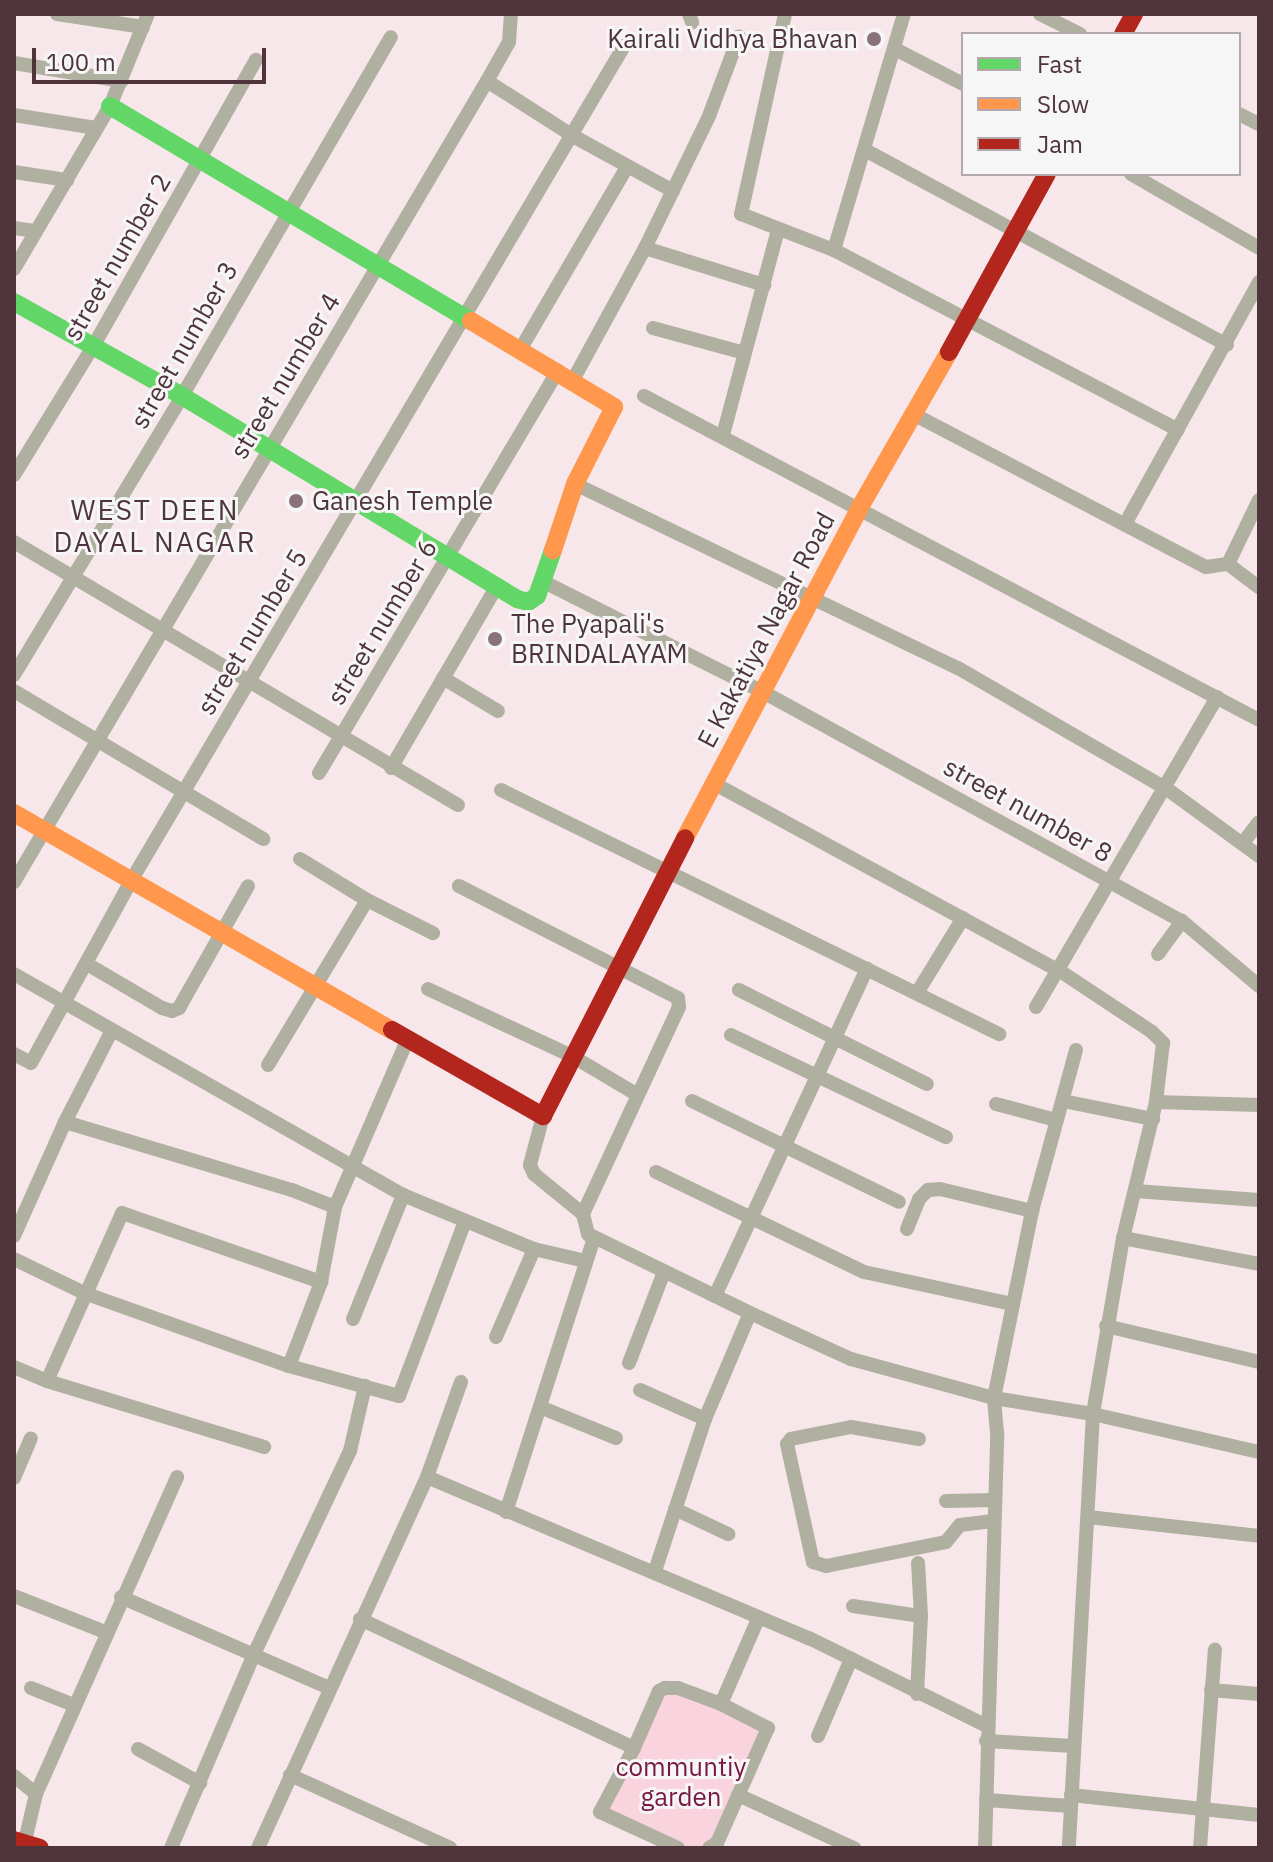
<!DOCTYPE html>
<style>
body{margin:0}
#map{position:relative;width:1273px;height:1862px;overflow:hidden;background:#f7e6ea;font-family:"IBM Plex Sans",sans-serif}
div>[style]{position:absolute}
.green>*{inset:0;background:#f9d3dd}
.street>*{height:14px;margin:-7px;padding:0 7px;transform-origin:7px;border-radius:7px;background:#b0b0a0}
.fast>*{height:18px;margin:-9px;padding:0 9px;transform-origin:9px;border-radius:9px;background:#63d668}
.slow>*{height:18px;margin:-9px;padding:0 9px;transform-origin:9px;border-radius:9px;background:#ff974d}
.jam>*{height:18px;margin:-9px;padding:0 9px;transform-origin:9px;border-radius:9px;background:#b3261e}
.dots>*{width:22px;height:22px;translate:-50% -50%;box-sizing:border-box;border:4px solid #f6f6f6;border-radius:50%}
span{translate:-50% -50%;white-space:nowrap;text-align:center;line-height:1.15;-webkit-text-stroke:6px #f6f6f6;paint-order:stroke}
.poi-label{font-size:26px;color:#4f343c}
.right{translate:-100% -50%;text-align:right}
.left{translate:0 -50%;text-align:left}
.street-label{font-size:26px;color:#4f343c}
.park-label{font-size:26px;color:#781941}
.neighbourhood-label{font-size:28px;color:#4f343c;letter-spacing:2px}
.frame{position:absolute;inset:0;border:16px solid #4f343c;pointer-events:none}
.legend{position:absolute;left:961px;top:32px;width:280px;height:144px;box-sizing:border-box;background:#f6f6f6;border:2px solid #b3a8ac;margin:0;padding:10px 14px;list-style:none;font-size:24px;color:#4f343c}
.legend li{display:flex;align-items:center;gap:16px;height:40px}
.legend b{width:40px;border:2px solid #b3a8ac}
.scale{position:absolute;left:32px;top:48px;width:234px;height:36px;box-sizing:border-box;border:4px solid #4f343c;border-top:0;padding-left:10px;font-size:24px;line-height:28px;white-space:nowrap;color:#4f343c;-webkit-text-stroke:6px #f6f6f6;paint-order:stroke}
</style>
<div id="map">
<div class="green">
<i style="clip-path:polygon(665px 1688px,765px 1726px,709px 1848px,684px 1847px,600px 1812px)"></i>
</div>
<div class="street">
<i style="left:57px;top:14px;width:87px;rotate:8.6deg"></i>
<i style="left:689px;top:14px;width:9px;rotate:69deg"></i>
<i style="left:785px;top:14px;width:205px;rotate:102.4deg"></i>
<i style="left:741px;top:214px;width:100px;rotate:21.2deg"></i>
<i style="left:834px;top:250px;width:388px;rotate:27.6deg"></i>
<i style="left:1040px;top:14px;width:45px;rotate:26.6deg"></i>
<i style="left:895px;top:49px;width:76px;rotate:27.2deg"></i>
<i style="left:14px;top:63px;width:109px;rotate:9.5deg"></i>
<i style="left:487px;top:81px;width:102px;rotate:32.6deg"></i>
<i style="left:573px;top:136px;width:114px;rotate:28.8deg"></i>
<i style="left:1239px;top:114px;width:22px;rotate:27deg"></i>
<i style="left:14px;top:115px;width:83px;rotate:9deg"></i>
<i style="left:865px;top:150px;width:411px;rotate:28.3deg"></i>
<i style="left:14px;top:172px;width:54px;rotate:8.6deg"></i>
<i style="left:1131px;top:174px;width:148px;rotate:30deg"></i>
<i style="left:14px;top:228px;width:22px;rotate:8deg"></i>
<i style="left:645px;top:248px;width:125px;rotate:17.3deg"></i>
<i style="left:834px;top:250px;width:246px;rotate:-73.5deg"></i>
<i style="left:14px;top:269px;width:189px;rotate:-59.5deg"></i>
<i style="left:110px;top:106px;width:100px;rotate:-67.6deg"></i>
<i style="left:653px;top:328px;width:95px;rotate:15.2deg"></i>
<i style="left:520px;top:350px;width:212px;rotate:-59.7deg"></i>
<i style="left:573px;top:380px;width:150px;rotate:-61.4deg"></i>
<i style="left:645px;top:248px;width:147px;rotate:-64.1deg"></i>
<i style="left:709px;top:116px;width:85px;rotate:-69.4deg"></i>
<i style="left:644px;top:396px;width:695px;rotate:27.78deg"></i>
<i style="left:915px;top:415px;width:328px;rotate:27.6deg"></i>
<i style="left:1206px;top:567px;width:22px;rotate:-8deg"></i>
<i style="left:1228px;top:564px;width:39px;rotate:37deg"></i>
<i style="left:723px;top:435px;width:212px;rotate:-75deg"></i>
<i style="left:14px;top:475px;width:153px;rotate:-58.4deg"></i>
<i style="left:94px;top:345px;width:328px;rotate:-60.4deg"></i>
<i style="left:575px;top:484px;width:425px;rotate:25.7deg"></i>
<i style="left:958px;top:668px;width:241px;rotate:30.1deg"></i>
<i style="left:1167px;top:789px;width:114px;rotate:36.1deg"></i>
<i style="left:1125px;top:524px;width:277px;rotate:-61deg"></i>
<i style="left:14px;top:542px;width:516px;rotate:30.64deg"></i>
<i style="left:1228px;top:564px;width:71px;rotate:-64.2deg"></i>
<i style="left:544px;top:582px;width:245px;rotate:26.7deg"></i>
<i style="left:763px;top:692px;width:477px;rotate:28.7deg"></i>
<i style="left:1182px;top:921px;width:101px;rotate:40.2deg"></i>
<i style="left:14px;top:675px;width:326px;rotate:-58.9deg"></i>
<i style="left:182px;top:396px;width:415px;rotate:-59.8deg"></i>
<i style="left:443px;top:678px;width:64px;rotate:31deg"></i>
<i style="left:14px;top:691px;width:290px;rotate:30.7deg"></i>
<i style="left:391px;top:768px;width:211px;rotate:-59.8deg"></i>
<i style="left:319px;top:773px;width:468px;rotate:-59.3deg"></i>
<i style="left:715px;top:784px;width:392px;rotate:28.5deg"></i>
<i style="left:1060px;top:971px;width:110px;rotate:33.5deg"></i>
<i style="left:1152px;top:1032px;width:16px;rotate:45deg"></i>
<i style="left:1163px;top:1043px;width:59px;rotate:96.8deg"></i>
<i style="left:1156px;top:1102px;width:140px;rotate:103.6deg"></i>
<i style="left:1123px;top:1238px;width:179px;rotate:99.7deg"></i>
<i style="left:1093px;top:1414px;width:435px;rotate:93.2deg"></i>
<i style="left:501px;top:790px;width:555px;rotate:26.1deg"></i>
<i style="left:1243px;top:843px;width:26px;rotate:-53deg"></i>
<i style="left:300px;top:859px;width:79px;rotate:31.5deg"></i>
<i style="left:14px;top:882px;width:930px;rotate:-59.44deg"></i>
<i style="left:487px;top:81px;width:45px;rotate:-60.6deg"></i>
<i style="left:509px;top:42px;width:28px;rotate:-86deg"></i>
<i style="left:459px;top:886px;width:246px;rotate:27.1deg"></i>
<i style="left:678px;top:998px;width:9px;rotate:84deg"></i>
<i style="left:679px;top:1007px;width:228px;rotate:114.9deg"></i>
<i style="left:1158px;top:954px;width:41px;rotate:-54deg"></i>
<i style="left:87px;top:964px;width:87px;rotate:30.4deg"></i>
<i style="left:162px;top:1008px;width:10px;rotate:17deg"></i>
<i style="left:172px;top:1011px;width:8px;rotate:-23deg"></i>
<i style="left:179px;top:1008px;width:140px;rotate:-60.5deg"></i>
<i style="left:14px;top:974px;width:447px;rotate:29.6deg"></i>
<i style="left:403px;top:1195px;width:142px;rotate:22.4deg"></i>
<i style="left:534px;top:1249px;width:52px;rotate:13.2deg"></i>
<i style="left:428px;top:989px;width:159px;rotate:25deg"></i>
<i style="left:572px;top:1056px;width:74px;rotate:30.7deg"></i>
<i style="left:739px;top:990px;width:210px;rotate:26.6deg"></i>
<i style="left:917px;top:993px;width:88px;rotate:-58.5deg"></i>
<i style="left:1036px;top:1007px;width:359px;rotate:-59.7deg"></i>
<i style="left:731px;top:1035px;width:238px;rotate:25.4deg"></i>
<i style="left:14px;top:1054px;width:19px;rotate:28deg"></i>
<i style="left:31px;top:1063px;width:208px;rotate:-61.2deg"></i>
<i style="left:131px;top:881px;width:970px;rotate:-59.44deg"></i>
<i style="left:268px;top:1065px;width:192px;rotate:-59deg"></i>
<i style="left:367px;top:900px;width:74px;rotate:26.6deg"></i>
<i style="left:692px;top:1101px;width:230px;rotate:26deg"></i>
<i style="left:1063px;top:1101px;width:92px;rotate:11.3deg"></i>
<i style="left:1156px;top:1102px;width:103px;rotate:1.7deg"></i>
<i style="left:996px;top:1104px;width:62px;rotate:14.9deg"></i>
<i style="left:543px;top:1116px;width:51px;rotate:104.9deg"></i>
<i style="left:530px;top:1165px;width:10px;rotate:66deg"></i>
<i style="left:534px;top:1174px;width:63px;rotate:39.2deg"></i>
<i style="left:583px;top:1214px;width:21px;rotate:76deg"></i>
<i style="left:588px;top:1234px;width:180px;rotate:26deg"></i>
<i style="left:750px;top:1313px;width:111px;rotate:24.5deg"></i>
<i style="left:851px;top:1359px;width:148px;rotate:15.3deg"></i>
<i style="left:994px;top:1398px;width:100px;rotate:9.2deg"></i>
<i style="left:1093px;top:1414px;width:170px;rotate:12.9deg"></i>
<i style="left:65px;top:1122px;width:237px;rotate:16.7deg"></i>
<i style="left:292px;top:1190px;width:46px;rotate:21.6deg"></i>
<i style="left:656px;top:1172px;width:231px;rotate:25.7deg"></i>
<i style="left:864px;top:1272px;width:151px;rotate:12.2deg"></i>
<i style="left:1135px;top:1191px;width:124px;rotate:4.2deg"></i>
<i style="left:907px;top:1229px;width:32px;rotate:-68deg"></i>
<i style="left:919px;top:1199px;width:13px;rotate:-45deg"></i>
<i style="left:928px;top:1190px;width:12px;rotate:-5deg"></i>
<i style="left:940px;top:1189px;width:95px;rotate:13.4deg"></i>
<i style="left:14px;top:1236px;width:125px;rotate:-65.9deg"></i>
<i style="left:65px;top:1122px;width:101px;rotate:-62.9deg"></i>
<i style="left:1123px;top:1238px;width:138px;rotate:10.8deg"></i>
<i style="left:14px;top:1259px;width:78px;rotate:25.9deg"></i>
<i style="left:84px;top:1293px;width:218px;rotate:19.6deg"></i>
<i style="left:289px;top:1366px;width:114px;rotate:15.3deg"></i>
<i style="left:399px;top:1396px;width:187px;rotate:-69.3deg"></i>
<i style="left:715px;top:1296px;width:361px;rotate:-65.1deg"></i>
<i style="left:353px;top:1319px;width:134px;rotate:-68deg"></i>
<i style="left:1106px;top:1326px;width:157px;rotate:13.2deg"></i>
<i style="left:496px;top:1337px;width:96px;rotate:-66.6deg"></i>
<i style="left:629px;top:1363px;width:97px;rotate:-69deg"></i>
<i style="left:289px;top:1366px;width:90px;rotate:-69.1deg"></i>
<i style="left:321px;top:1282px;width:76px;rotate:-79.4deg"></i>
<i style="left:335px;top:1207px;width:181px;rotate:-66.6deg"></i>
<i style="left:14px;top:1367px;width:36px;rotate:23deg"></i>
<i style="left:47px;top:1381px;width:227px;rotate:16.9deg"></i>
<i style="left:47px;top:1381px;width:184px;rotate:-65.9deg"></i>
<i style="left:122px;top:1213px;width:211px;rotate:19.1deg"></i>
<i style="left:640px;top:1390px;width:71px;rotate:24deg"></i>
<i style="left:540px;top:1407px;width:82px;rotate:22.2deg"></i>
<i style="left:919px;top:1439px;width:69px;rotate:-170deg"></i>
<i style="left:851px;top:1427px;width:61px;rotate:168.7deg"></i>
<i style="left:791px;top:1439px;width:6px;rotate:129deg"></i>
<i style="left:787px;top:1444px;width:121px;rotate:77.6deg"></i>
<i style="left:813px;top:1562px;width:14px;rotate:17deg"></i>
<i style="left:826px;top:1566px;width:122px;rotate:-11.3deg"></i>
<i style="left:946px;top:1542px;width:22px;rotate:-51deg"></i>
<i style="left:960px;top:1525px;width:33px;rotate:-7deg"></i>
<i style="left:427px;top:1477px;width:415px;rotate:22.9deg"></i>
<i style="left:809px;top:1638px;width:199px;rotate:26.3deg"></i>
<i style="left:14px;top:1478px;width:43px;rotate:-67deg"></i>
<i style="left:946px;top:1501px;width:48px;rotate:-1.2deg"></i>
<i style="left:675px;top:1509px;width:59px;rotate:25.3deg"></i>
<i style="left:506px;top:1512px;width:288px;rotate:-72.2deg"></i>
<i style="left:1088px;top:1517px;width:172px;rotate:6.3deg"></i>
<i style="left:655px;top:1571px;width:160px;rotate:-71.8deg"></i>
<i style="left:705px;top:1419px;width:115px;rotate:-67deg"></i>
<i style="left:14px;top:1596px;width:98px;rotate:21.6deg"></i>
<i style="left:121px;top:1597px;width:227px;rotate:23.6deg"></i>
<i style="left:853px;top:1606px;width:69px;rotate:8.4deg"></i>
<i style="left:360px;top:1619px;width:303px;rotate:25.2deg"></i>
<i style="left:31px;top:1688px;width:46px;rotate:21.6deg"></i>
<i style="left:1211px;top:1690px;width:48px;rotate:4.8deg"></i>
<i style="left:917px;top:1694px;width:78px;rotate:-87.1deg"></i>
<i style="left:921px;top:1616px;width:53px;rotate:-93.2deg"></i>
<i style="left:721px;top:1704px;width:93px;rotate:-66.5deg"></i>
<i style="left:818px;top:1736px;width:84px;rotate:-66.8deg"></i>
<i style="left:986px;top:1741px;width:87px;rotate:3.3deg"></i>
<i style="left:138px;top:1749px;width:71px;rotate:28.7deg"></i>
<i style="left:290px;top:1775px;width:176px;rotate:24.5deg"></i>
<i style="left:14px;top:1776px;width:28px;rotate:39deg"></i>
<i style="left:738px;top:1795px;width:128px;rotate:24.6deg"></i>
<i style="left:1071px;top:1795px;width:189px;rotate:6.1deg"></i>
<i style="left:986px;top:1800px;width:84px;rotate:4.1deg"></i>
<i style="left:25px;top:1841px;width:48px;rotate:-76.8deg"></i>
<i style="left:36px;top:1794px;width:347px;rotate:-66deg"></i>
<i style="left:171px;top:1848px;width:211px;rotate:-66.8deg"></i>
<i style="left:254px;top:1654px;width:225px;rotate:-64.7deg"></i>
<i style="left:350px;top:1451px;width:67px;rotate:-77deg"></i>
<i style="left:258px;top:1848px;width:408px;rotate:-65.5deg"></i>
<i style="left:427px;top:1477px;width:101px;rotate:-70.3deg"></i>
<i style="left:678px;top:1848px;width:86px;rotate:-155.2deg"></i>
<i style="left:600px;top:1812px;width:72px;rotate:-62deg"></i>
<i style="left:634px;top:1748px;width:62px;rotate:-66.3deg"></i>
<i style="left:659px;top:1691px;width:7px;rotate:-27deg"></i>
<i style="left:665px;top:1688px;width:13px"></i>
<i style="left:678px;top:1688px;width:46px;rotate:20.4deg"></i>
<i style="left:721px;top:1704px;width:53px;rotate:27.1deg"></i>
<i style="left:768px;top:1728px;width:126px;rotate:113.9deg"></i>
<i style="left:717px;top:1843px;width:9px;rotate:148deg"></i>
<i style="left:985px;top:1848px;width:415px;rotate:-88.3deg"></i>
<i style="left:997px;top:1433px;width:35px;rotate:-95deg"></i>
<i style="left:994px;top:1398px;width:191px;rotate:-78.5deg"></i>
<i style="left:1032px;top:1211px;width:167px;rotate:-74.7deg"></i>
<i style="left:1200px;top:1848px;width:199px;rotate:-85.7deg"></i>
</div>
<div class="fast">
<i style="left:110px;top:106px;width:420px;rotate:30.8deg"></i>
<i style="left:14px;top:302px;width:193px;rotate:29.2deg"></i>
<i style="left:182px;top:396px;width:392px;rotate:31.2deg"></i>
<i style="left:517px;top:599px;width:11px;rotate:15deg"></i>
<i style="left:528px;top:602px;width:11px;rotate:-34deg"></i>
<i style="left:537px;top:596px;width:49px;rotate:-70.8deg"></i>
</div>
<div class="slow">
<i style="left:471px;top:321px;width:167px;rotate:31deg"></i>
<i style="left:614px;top:407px;width:86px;rotate:116.9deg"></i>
<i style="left:575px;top:484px;width:70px;rotate:108.4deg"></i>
<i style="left:14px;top:813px;width:436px;rotate:29.9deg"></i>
<i style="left:685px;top:838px;width:374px;rotate:-62.1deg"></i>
<i style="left:860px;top:507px;width:179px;rotate:-60.1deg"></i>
</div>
<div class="jam">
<i style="left:1123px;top:34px;width:23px;rotate:-61deg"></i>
<i style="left:949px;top:352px;width:203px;rotate:-61.2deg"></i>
<i style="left:392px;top:1030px;width:174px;rotate:29.7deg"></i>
<i style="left:543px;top:1116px;width:312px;rotate:-62.9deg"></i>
<i style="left:14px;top:1840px;width:27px;rotate:17deg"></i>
</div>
<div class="dots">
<i style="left:874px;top:39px;background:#8a7279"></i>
<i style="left:296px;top:501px;background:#8a7279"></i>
<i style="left:495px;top:639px;background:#8a7279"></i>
</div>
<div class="poi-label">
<span class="right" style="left:858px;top:39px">Kairali Vidhya Bhavan</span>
<span class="left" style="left:312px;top:501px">Ganesh Temple</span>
<span class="left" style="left:511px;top:639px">The Pyapali's<br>BRINDALAYAM</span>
</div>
<div class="street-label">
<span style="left:117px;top:257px;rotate:-60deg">street number 2</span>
<span style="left:184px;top:345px;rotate:-60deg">street number 3</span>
<span style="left:285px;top:376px;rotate:-59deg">street number 4</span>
<span style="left:382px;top:622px;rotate:-59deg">street number 6</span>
<span style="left:766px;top:630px;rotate:-62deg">E Kakatiya Nagar Road</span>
<span style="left:252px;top:632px;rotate:-59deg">street number 5</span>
<span style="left:1028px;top:810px;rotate:29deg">street number 8</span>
</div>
<div class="park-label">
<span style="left:681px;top:1782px">communtiy<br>garden</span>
</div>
<div class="neighbourhood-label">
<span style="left:155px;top:526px">WEST DEEN<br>DAYAL NAGAR</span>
</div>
<div class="frame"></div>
<ul class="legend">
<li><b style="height:10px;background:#63d668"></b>Fast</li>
<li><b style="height:10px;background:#ff974d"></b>Slow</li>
<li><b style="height:10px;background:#b3261e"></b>Jam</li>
</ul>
<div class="scale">100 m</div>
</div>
